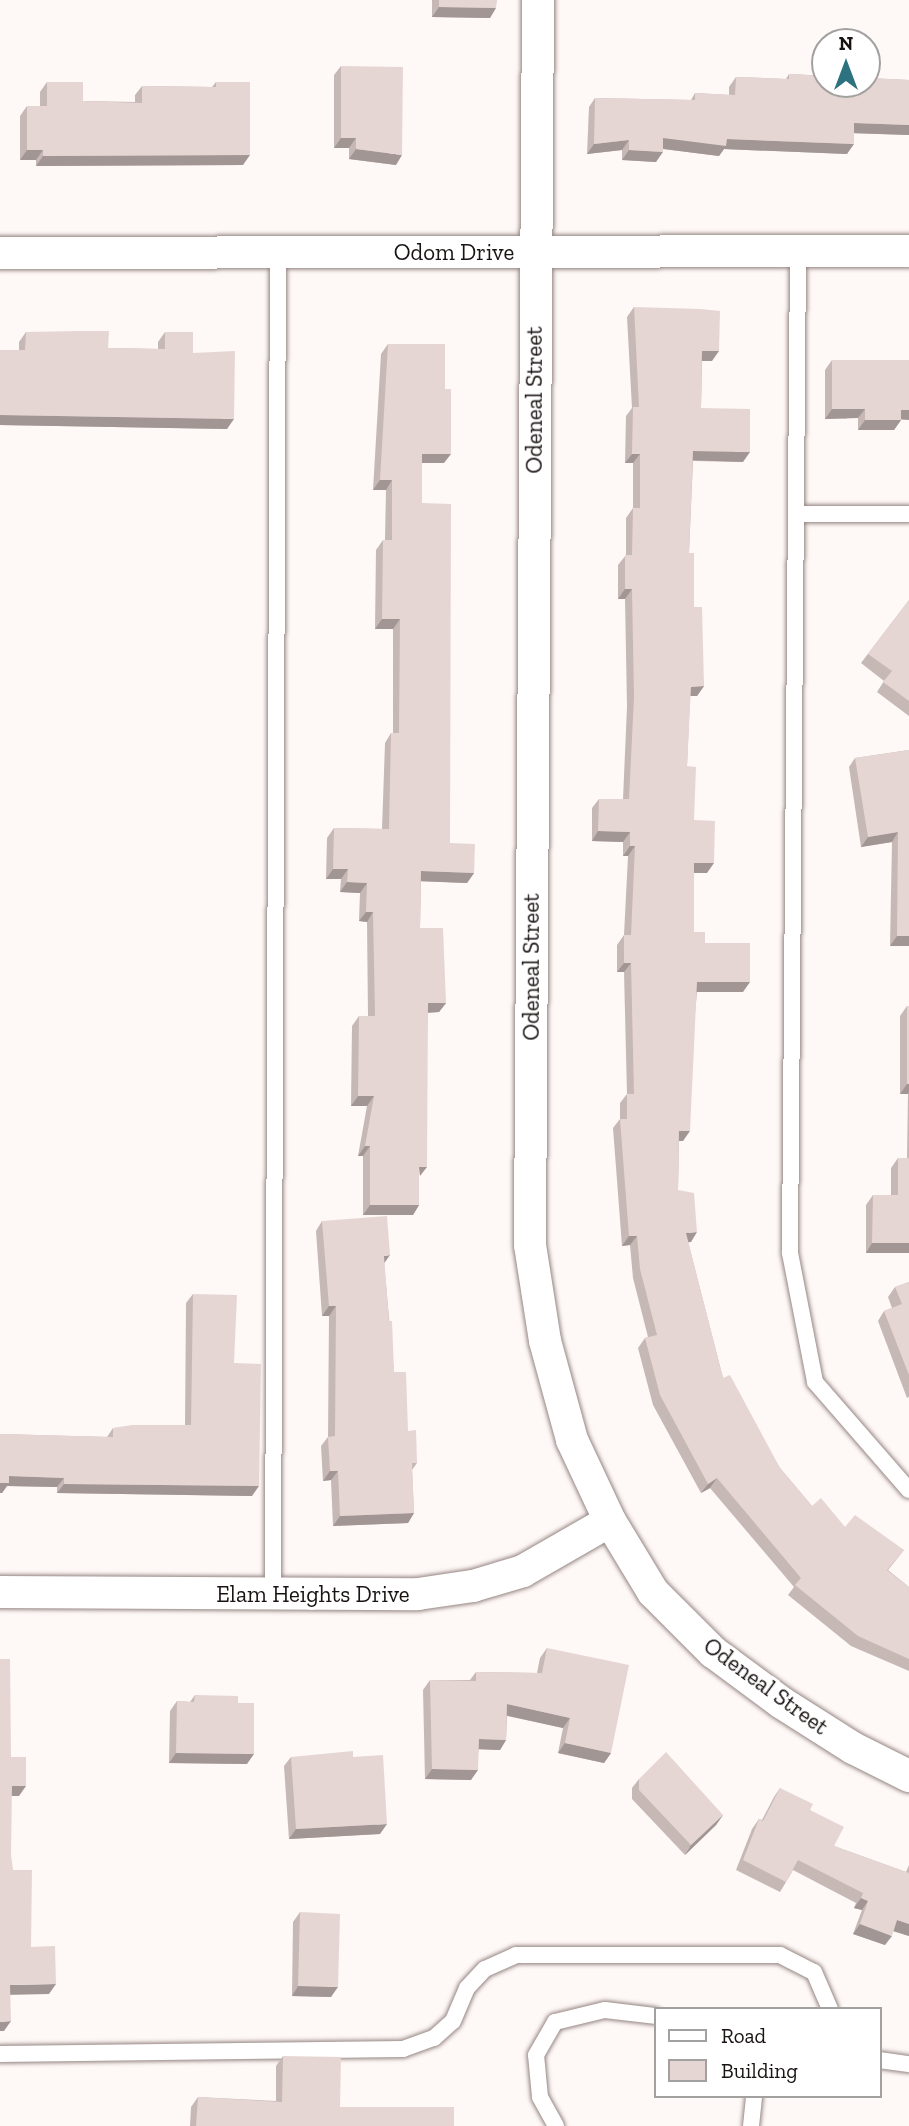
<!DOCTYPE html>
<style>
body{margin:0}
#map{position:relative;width:909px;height:2126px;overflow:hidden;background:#fef8f6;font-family:"Zilla Slab",serif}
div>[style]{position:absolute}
.roads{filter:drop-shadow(0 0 2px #958683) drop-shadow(0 0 2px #958683)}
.service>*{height:16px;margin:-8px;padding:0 8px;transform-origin:8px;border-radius:8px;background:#fff}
.minor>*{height:32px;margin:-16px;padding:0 16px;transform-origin:16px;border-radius:16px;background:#fff}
.wall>*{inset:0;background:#c6b8b5}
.shaded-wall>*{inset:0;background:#a19694}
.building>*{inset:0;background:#e6d6d3}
span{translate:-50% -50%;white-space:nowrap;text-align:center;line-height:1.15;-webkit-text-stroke:6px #fff;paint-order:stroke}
.street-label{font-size:23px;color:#191312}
.legend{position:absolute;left:654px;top:2007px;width:228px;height:91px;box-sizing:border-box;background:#fff;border:2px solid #a3a1a0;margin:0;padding:9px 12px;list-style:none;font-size:21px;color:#191312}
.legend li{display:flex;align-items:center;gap:14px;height:35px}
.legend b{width:35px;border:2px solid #a3a1a0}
.north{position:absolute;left:811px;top:28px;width:70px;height:70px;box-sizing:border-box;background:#fff;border:2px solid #a3a1a0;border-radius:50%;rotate:0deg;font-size:19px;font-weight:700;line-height:28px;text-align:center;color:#191312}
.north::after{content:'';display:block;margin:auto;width:24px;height:32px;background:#2c727f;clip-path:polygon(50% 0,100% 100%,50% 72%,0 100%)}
</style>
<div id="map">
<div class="roads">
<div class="service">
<i style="left:798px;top:251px;width:1002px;rotate:90.46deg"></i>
<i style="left:790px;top:1253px;width:131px;rotate:79deg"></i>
<i style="left:815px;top:1382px;width:143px;rotate:49deg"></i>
<i style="left:798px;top:514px;width:111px"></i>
<i style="left:273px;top:1595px;width:1342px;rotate:-89.79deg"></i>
<i style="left:0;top:2054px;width:403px;rotate:-0.7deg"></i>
<i style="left:403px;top:2049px;width:33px;rotate:-20deg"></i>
<i style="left:434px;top:2038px;width:25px;rotate:-42deg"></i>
<i style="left:453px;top:2021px;width:36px;rotate:-67deg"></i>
<i style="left:467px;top:1988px;width:26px;rotate:-47deg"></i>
<i style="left:485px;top:1969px;width:34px;rotate:-24deg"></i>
<i style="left:516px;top:1955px;width:264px"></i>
<i style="left:780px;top:1955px;width:38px;rotate:27deg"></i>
<i style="left:814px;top:1972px;width:40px;rotate:66.6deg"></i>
<i style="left:879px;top:2060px;width:30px;rotate:8deg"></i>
<i style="left:556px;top:2126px;width:33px;rotate:-119deg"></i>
<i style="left:540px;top:2097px;width:42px;rotate:-95.4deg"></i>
<i style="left:536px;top:2055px;width:38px;rotate:-60deg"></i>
<i style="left:555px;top:2022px;width:51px;rotate:-13.5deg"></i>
<i style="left:605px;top:2010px;width:50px;rotate:6.8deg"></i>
<i style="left:751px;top:2126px;width:30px;rotate:-84deg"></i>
</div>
<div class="minor">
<i style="left:538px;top:0;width:1245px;rotate:90.37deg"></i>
<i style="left:530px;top:1245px;width:97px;rotate:81.1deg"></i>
<i style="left:545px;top:1341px;width:103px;rotate:74.7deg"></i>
<i style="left:572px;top:1440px;width:89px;rotate:64.9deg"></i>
<i style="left:610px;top:1521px;width:83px;rotate:58.8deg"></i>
<i style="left:653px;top:1592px;width:85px;rotate:45deg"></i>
<i style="left:713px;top:1652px;width:86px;rotate:36.5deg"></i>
<i style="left:782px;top:1703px;width:84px;rotate:32.4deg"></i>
<i style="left:853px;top:1748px;width:63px;rotate:26.6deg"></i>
<i style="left:0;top:253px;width:909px;rotate:-0.13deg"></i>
<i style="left:0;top:1592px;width:418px;rotate:0.3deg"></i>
<i style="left:418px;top:1594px;width:56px;rotate:-8.3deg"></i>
<i style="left:473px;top:1586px;width:52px;rotate:-16.7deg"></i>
<i style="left:523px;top:1571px;width:100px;rotate:-29.9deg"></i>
</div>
</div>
<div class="wall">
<i style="clip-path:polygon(432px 0,497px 0,490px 18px,432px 17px)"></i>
<i style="clip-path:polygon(341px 66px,396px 165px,349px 159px,349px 148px,334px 148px,334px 75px)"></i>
<i style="clip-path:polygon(789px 74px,909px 80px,909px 135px,854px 133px,847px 154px,724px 149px,719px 156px,663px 149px,656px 162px,622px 160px,622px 150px,587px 154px,589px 107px,595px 98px,691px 100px,695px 93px,729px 95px,729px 87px,736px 77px,786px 79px)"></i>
<i style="clip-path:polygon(47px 82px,83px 101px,135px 102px,135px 95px,142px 86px,212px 87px,216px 82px,243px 165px,36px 166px,36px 160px,20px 160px,20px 116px,27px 106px,40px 106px,40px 92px)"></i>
<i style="clip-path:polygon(634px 307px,712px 361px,702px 361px,701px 408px,743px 462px,693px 461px,689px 553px,694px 607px,704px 686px,697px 696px,690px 696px,687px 766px,694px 820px,707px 873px,694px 873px,694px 932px,705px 943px,743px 992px,697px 992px,683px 1141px,679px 1141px,678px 1190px,691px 1242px,688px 1242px,723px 1378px,780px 1468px,812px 1506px,845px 1527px,904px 1550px,888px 1570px,909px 1587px,909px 1671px,851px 1646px,788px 1595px,794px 1587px,710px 1488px,701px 1493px,653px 1405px,638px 1348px,645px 1338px,648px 1337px,633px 1278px,630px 1245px,622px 1246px,613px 1128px,620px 1119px,620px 1103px,627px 1094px,624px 972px,617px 972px,617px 945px,624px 935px,628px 856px,623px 856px,623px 842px,592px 841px,592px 808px,599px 799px,623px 799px,627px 707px,625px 599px,618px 599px,618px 565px,626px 555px,626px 518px,633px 508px,633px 463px,625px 463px,626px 416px,632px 408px,627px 317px)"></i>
<i style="clip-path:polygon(26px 332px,108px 348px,158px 349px,158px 342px,165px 332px,193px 353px,227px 429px,0 425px,0 350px,19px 350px,19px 342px)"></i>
<i style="clip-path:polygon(388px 344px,444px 463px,422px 463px,422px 503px,450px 843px,474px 873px,467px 883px,421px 881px,420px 928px,446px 1003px,439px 1012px,428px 1013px,419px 1176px,419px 1205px,413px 1215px,363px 1215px,363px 1156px,358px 1156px,367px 1106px,351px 1106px,352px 1026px,359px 1016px,368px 1016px,367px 922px,359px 921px,360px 893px,340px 892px,341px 879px,326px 879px,327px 838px,334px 828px,382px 829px,385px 743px,391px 733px,393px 733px,393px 629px,375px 629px,376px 550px,383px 540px,385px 540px,386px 490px,373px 490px,381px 354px)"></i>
<i style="clip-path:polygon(832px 360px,901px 420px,894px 430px,858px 430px,858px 418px,825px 419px,825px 370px)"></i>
<i style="clip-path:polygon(909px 600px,909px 716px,877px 692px,884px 681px,861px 663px)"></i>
<i style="clip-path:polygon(909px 750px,909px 946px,890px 946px,892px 842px,861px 847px,849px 767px,855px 758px)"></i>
<i style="clip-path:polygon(907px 1006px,909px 1006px,909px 1253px,866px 1253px,866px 1205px,873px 1195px,891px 1195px,891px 1168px,898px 1158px,907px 1158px,908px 1094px,900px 1094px,900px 1016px)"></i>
<i style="clip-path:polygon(322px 1221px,384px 1263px,394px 1372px,408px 1431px,417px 1463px,412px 1470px,414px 1513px,408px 1523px,333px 1526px,331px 1480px,323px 1481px,321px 1446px,328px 1437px,329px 1316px,322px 1316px,316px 1231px)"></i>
<i style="clip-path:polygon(909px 1282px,909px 1397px,907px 1398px,878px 1321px,884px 1311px,892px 1308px,888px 1297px,895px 1287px)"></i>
<i style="clip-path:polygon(193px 1294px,234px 1363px,252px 1496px,57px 1493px,57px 1487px,7px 1486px,2px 1493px,0 1493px,0 1434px,107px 1437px,113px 1428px,185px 1425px,186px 1303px)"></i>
<i style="clip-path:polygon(547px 1648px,611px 1753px,604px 1763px,558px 1753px,563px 1728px,507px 1716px,506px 1740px,500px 1750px,479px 1749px,471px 1780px,425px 1779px,423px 1690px,430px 1680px,470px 1680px,476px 1672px,537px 1673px,540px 1658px)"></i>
<i style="clip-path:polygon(195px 1695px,238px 1703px,247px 1764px,169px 1763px,170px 1711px,177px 1701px,190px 1702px)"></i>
<i style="clip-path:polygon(291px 1757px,353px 1757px,380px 1834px,289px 1839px,284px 1766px)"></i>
<i style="clip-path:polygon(639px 1779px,723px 1815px,716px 1825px,685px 1855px,632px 1799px,632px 1788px)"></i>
<i style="clip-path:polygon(780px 1788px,810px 1810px,834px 1846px,906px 1872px,909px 1865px,909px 1936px,893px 1931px,885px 1945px,853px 1934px,862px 1910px,854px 1908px,856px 1903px,793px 1870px,786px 1882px,780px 1892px,736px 1870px,752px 1829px,759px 1819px,762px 1820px,774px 1797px)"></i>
<i style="clip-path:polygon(300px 1912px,331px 1997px,292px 1996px,293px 1922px)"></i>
<i style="clip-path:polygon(283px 2056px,340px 2107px,454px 2126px,190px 2126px,191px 2107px,198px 2097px,276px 2101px,276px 2066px)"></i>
</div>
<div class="shaded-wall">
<i style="clip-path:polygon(439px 7px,496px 8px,490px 18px,432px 17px)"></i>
<i style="clip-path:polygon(854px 123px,909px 125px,909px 135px,848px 133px)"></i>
<i style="clip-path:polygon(341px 138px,356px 138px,349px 148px,334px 148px)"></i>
<i style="clip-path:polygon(663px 138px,727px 139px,854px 144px,847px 154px,724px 149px,719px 156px,656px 148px)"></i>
<i style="clip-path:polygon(629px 140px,622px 150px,587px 154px,594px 144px)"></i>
<i style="clip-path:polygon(356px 149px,402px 155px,396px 165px,349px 159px)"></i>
<i style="clip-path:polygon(27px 150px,43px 150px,36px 160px,20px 160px)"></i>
<i style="clip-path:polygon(629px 150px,663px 152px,656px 162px,622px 160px)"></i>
<i style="clip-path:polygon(250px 155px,243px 165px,36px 166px,43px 156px)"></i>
<i style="clip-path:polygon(702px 351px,719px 351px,712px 361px,695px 361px)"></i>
<i style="clip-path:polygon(832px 409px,865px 409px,858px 418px,825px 419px)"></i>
<i style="clip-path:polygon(901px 410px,909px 410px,909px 420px,894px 419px)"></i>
<i style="clip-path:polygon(0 415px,234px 419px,227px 429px,0 425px)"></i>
<i style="clip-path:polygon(865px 420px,901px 420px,894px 430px,858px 430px)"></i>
<i style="clip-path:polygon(693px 451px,750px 452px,743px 462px,687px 460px)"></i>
<i style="clip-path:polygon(422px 454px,451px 454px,444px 463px,415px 463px)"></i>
<i style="clip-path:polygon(632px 454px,640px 454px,633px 463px,625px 463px)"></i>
<i style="clip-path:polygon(380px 480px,392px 480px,386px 490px,373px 490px)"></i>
<i style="clip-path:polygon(625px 589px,632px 589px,625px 599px,618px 599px)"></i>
<i style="clip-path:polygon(382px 619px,400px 619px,393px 629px,375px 629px)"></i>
<i style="clip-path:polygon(704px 686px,697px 696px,684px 696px,691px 687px)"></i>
<i style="clip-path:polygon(598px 831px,630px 832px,623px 842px,592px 841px)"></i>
<i style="clip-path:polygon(898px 832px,892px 842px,861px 847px,868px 837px)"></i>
<i style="clip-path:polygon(630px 846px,635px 846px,628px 856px,623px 856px)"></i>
<i style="clip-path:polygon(694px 863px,714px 863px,707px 873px,688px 873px)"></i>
<i style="clip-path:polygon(333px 869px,348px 869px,341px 879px,326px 879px)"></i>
<i style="clip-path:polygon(421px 871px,474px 873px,467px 883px,414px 881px)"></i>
<i style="clip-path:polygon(347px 882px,367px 883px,360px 893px,340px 892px)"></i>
<i style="clip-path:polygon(366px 912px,373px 912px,367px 922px,359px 921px)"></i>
<i style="clip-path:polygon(897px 936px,909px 936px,909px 946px,890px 946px)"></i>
<i style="clip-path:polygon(624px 963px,631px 963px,624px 972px,617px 972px)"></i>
<i style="clip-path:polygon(697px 982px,750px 982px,743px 992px,690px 992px)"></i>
<i style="clip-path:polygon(428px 1003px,446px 1003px,439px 1012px,421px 1013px)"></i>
<i style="clip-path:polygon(907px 1084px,909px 1084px,909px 1092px,908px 1094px,900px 1094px)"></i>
<i style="clip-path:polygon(358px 1096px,374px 1096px,367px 1106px,351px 1106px)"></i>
<i style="clip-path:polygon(679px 1131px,690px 1131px,683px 1141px,673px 1141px)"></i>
<i style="clip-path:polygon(365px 1146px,370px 1146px,363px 1156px,358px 1156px)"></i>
<i style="clip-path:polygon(419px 1167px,427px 1167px,420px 1176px)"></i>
<i style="clip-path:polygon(370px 1205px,419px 1205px,413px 1215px,363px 1215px)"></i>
<i style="clip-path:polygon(697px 1232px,691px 1242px,679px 1243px,686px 1233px)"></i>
<i style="clip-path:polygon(629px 1236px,637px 1236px,630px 1245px,622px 1246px)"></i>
<i style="clip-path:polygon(872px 1243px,909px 1243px,909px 1253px,866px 1253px)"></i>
<i style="clip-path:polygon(390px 1255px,383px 1265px,384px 1256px)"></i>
<i style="clip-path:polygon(329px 1306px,336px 1306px,329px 1316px,322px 1316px)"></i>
<i style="clip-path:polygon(330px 1471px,338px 1471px,331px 1480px,323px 1481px)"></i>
<i style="clip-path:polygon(9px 1476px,64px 1478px,57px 1487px,7px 1486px,2px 1493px,0 1493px,0 1483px)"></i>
<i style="clip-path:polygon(717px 1478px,710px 1488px,701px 1493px,708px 1484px)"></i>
<i style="clip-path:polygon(64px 1484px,259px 1486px,252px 1496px,57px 1493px)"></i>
<i style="clip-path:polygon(414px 1513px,408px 1523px,333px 1526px,340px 1516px)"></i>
<i style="clip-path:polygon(507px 1704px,570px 1718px,563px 1728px,500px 1714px)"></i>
<i style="clip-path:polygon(479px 1739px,506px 1740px,500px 1750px,472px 1749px)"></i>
<i style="clip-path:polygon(565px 1743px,611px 1753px,604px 1763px,558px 1753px)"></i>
<i style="clip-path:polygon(176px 1753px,254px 1754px,247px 1764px,169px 1763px)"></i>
<i style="clip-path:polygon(432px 1769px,478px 1770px,471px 1780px,425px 1779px)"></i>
<i style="clip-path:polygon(12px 1786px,26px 1786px,19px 1796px,5px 1796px)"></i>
<i style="clip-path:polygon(723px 1815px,716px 1825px,685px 1855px,691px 1845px)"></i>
<i style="clip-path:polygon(387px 1824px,380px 1834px,289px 1839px,296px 1829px)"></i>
<i style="clip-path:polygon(861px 1898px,868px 1901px,862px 1910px,854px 1908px)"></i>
<i style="clip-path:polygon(897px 1920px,909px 1924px,909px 1936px,890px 1930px)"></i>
<i style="clip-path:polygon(860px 1924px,892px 1936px,885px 1945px,853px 1934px)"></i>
<i style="clip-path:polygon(56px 1984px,49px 1994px,4px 1995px,10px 1985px)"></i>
<i style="clip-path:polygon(298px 1986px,338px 1987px,331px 1997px,292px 1996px)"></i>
<i style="clip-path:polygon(11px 2021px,4px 2031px,0 2031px,0 2022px)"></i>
</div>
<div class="building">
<i style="clip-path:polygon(439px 0,497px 0,496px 8px,439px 7px)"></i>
<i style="clip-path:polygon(341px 66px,403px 67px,402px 155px,356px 149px,356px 138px,341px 138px)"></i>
<i style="clip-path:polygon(789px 74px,825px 76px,825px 84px,867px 84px,867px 78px,909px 80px,909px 125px,854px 123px,854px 144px,727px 139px,726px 146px,663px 138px,663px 152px,629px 150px,629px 140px,594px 144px,595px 98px,695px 100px,695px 93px,735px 95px,736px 77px,789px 79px)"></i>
<i style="clip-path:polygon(47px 82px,83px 82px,83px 101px,142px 103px,142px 86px,216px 87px,216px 82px,250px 82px,250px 155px,43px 156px,43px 150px,27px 150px,27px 106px,47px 106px)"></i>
<i style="clip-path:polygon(634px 307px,700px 309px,720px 311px,719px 351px,702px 351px,701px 408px,750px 409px,750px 452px,693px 451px,689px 553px,694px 553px,694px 607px,702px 607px,704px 686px,691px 687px,687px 766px,696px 767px,694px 820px,715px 821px,714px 863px,694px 863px,694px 932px,705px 932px,705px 943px,750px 943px,750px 982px,697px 982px,690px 1131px,679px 1131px,678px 1190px,694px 1193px,697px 1232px,686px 1233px,723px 1378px,730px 1375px,780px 1468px,812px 1506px,821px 1498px,845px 1527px,855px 1515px,904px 1550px,887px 1570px,909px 1587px,909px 1659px,858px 1636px,795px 1585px,801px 1578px,717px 1478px,708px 1484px,660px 1395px,645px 1338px,657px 1335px,640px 1269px,637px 1236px,629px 1236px,620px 1119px,627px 1119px,627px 1094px,634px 1094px,631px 963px,624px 963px,624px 935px,631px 935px,635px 846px,630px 846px,630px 832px,598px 831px,599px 799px,629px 799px,634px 697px,632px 589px,625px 589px,625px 555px,632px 555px,633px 508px,640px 508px,640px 454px,632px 454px,633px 407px,639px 407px)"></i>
<i style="clip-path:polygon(80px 331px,109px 331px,108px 348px,165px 349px,165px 332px,193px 332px,193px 353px,235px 351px,234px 419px,0 415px,0 350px,25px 350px,26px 332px)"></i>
<i style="clip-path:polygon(388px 344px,445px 344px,445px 389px,451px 389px,451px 454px,422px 454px,422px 503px,451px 504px,450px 843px,475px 844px,474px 873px,421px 871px,420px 928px,443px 928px,446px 1003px,428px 1003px,427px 1167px,419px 1167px,419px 1205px,370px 1205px,370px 1146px,365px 1146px,374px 1096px,358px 1096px,359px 1016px,375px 1016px,373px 912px,366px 912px,367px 883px,347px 882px,348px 869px,333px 869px,334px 828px,389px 829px,391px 733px,399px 733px,400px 619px,382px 619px,383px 540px,392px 540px,392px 480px,380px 480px)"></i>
<i style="clip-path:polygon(832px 360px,909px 360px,909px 410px,901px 410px,901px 420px,865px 420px,865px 409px,832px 409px)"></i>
<i style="clip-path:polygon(909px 600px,909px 701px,883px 682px,892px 671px,868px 654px)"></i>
<i style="clip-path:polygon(909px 750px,909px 936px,897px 936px,898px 832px,868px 837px,855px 758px)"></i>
<i style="clip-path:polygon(907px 1006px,909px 1006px,909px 1084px,907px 1084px)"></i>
<i style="clip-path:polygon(898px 1158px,909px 1158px,909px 1243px,872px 1243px,873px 1195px,898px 1195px)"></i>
<i style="clip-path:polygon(387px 1216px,390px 1255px,384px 1256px,389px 1321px,392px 1321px,394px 1372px,406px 1372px,408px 1431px,416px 1430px,417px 1463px,412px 1463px,414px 1513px,340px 1516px,338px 1471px,330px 1471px,328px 1437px,335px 1436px,336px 1306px,329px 1306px,322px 1221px)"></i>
<i style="clip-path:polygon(909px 1282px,909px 1375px,884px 1311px,902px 1304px,895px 1287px)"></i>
<i style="clip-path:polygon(193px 1294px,237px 1295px,234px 1363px,261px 1364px,259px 1486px,64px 1484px,64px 1478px,9px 1476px,9px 1483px,0 1483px,0 1434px,113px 1437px,113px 1428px,132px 1425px,191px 1425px)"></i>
<i style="clip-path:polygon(547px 1648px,629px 1665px,611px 1753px,565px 1743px,570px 1718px,507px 1704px,506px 1740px,479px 1739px,478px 1770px,432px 1769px,430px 1680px,476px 1681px,476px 1672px,542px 1673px)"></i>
<i style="clip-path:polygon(0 1659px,10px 1659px,11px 1757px,26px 1757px,26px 1786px,12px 1786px,11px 1855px,13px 1870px,32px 1870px,31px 1947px,55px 1946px,56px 1984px,10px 1985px,11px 2021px,0 2022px)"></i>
<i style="clip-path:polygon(195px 1695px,238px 1696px,238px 1703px,254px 1703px,254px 1754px,176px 1753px,177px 1701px,194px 1702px)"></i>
<i style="clip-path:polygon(353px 1751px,353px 1757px,383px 1755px,387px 1824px,296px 1829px,291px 1757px)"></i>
<i style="clip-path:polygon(666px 1752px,723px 1815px,691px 1845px,639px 1790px,639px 1779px)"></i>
<i style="clip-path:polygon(780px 1788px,813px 1804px,810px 1810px,844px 1827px,834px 1846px,909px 1873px,909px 1924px,897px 1920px,892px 1936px,860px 1924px,868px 1901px,861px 1898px,863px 1893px,798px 1860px,786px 1882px,743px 1860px,759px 1819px,763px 1821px)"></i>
<i style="clip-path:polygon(300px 1912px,340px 1914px,338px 1987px,298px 1986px)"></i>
<i style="clip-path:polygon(283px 2056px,341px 2057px,340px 2107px,454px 2107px,454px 2126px,196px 2126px,198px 2097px,282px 2102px)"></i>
</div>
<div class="street-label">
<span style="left:454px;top:252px">Odom Drive</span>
<span style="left:534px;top:400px;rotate:-90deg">Odeneal Street</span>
<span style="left:531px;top:967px;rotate:-90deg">Odeneal Street</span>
<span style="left:313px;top:1594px">Elam Heights Drive</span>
<span style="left:766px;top:1686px;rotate:36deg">Odeneal Street</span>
</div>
<ul class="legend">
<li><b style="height:9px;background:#fff"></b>Road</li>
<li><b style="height:19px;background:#e6d6d3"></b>Building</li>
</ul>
<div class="north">N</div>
</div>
